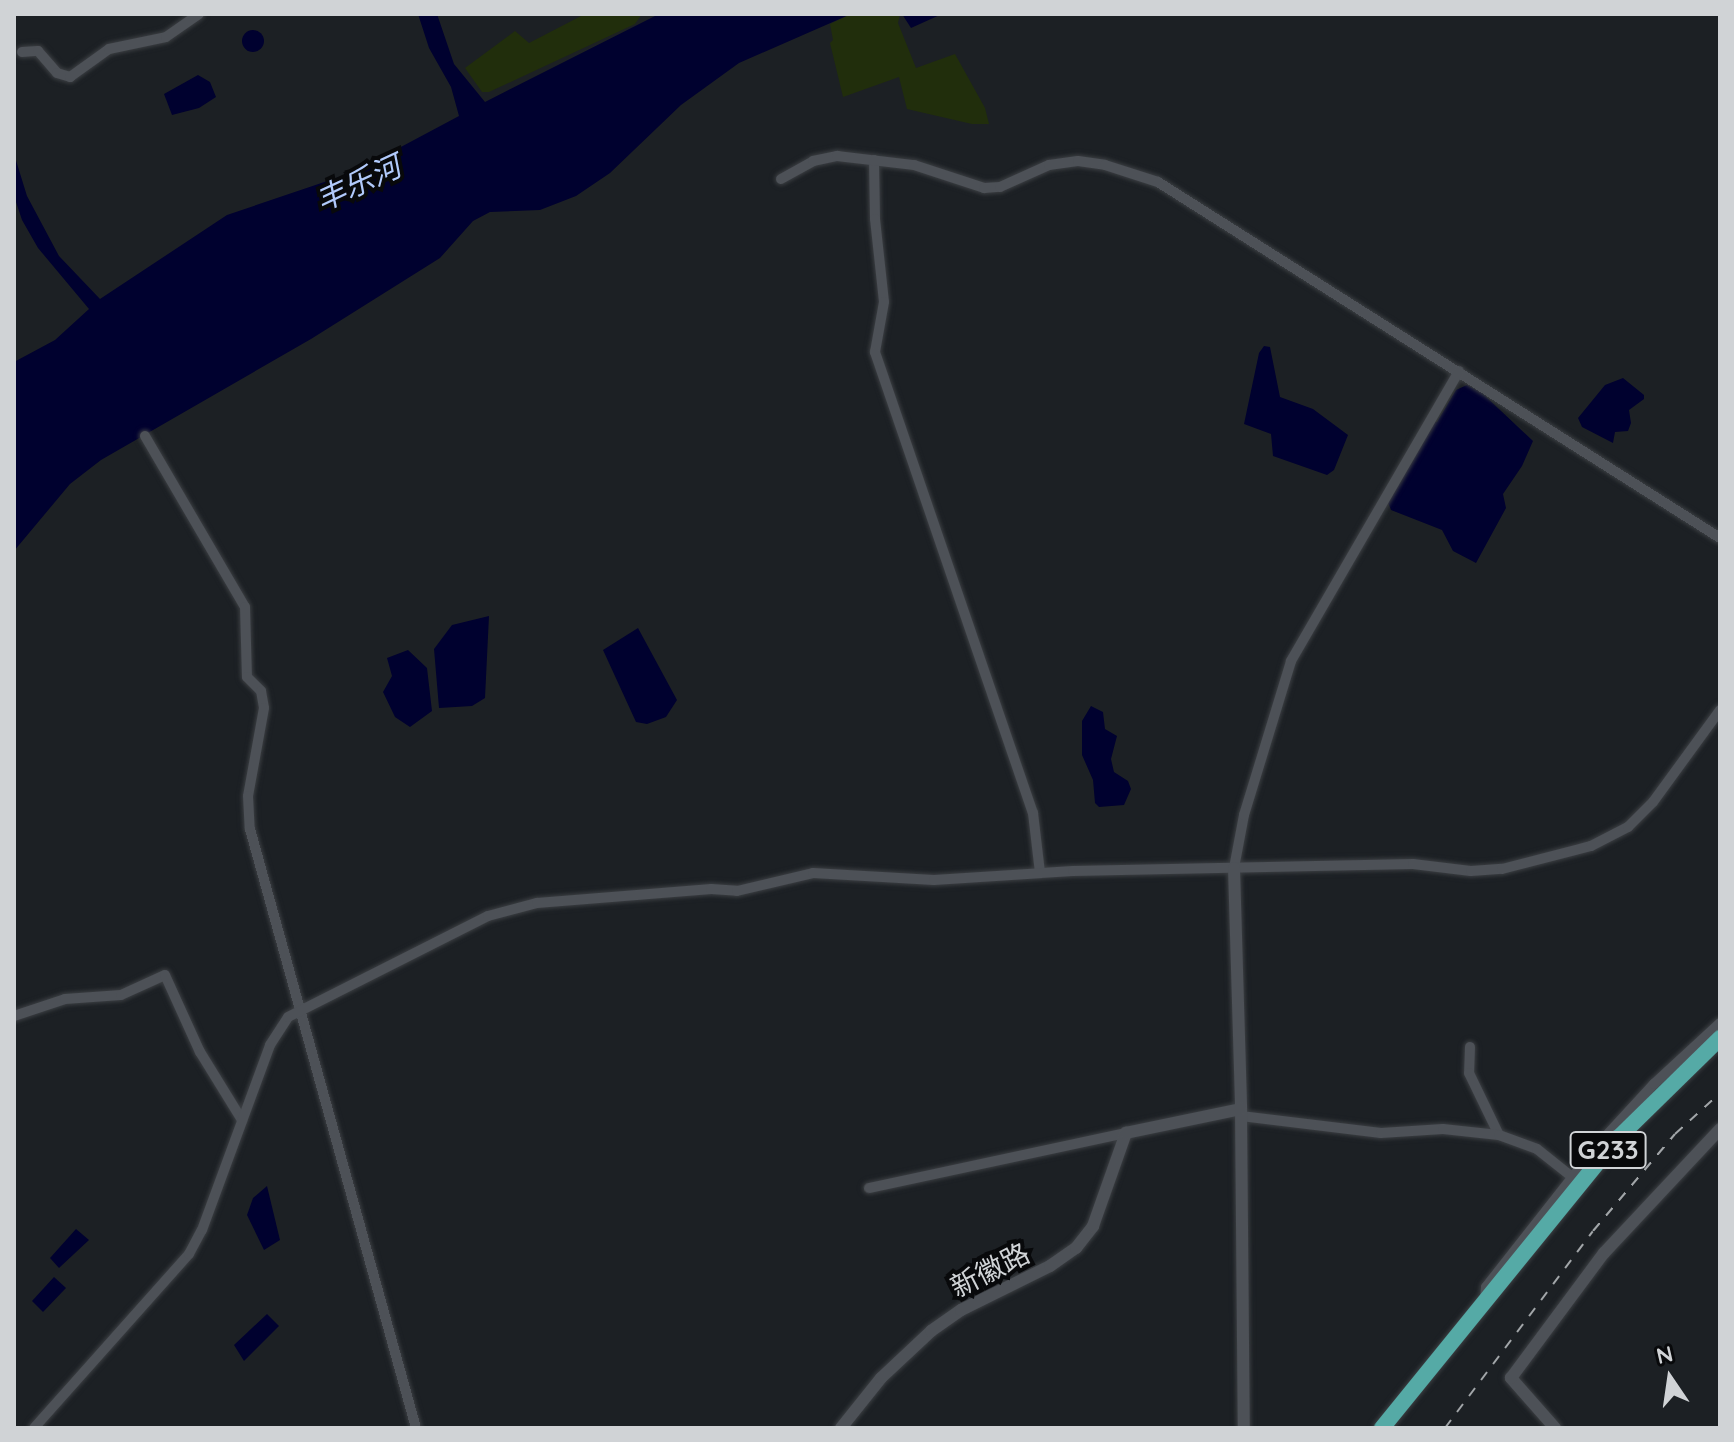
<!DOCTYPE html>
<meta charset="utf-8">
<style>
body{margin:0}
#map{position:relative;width:1734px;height:1442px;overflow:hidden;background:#1c2024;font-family:Quicksand,"Noto Sans SC",sans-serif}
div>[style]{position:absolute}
.green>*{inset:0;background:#212e0c}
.water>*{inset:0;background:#00012f}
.round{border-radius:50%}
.roads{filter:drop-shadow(0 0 2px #3b3e42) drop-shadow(0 0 2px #3b3e42)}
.minor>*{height:10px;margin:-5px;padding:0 5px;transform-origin:5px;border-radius:5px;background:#4d5157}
.tertiary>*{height:12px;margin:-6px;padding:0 6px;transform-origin:6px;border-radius:6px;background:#4d5157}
.trunk>*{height:16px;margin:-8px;padding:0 8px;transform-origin:8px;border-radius:8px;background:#55aaa6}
.rail>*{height:2px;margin-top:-1px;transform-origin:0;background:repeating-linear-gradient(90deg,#a2a6a9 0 10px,transparent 0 20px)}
span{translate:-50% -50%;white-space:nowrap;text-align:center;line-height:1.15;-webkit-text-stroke:8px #08090b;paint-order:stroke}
.shield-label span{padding:2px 6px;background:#08090b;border:2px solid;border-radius:6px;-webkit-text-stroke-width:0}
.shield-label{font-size:26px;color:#d0d3d6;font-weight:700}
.street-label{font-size:28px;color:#d0d3d6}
.water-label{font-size:30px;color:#b1cafb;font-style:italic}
.frame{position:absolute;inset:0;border:16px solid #d0d3d6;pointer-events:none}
.north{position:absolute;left:1630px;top:1338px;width:80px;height:80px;-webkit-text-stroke:6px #08090b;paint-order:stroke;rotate:347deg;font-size:22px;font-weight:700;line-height:32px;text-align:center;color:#d0d3d6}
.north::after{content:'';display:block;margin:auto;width:28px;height:36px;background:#d0d3d6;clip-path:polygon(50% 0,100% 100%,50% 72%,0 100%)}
</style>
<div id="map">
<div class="green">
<i style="clip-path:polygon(585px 14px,642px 14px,635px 24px,489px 92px,482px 92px,465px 68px,515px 31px,529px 43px)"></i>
<i style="clip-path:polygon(851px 14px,900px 14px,898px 23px,916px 68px,955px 54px,985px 108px,989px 124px,972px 124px,907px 109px,899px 77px,843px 97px,830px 43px,833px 40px,830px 24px)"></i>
</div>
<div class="water">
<i style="clip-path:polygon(418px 14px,437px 14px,454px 64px,485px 102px,659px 14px,851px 14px,739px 63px,681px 105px,610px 173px,576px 196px,540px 210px,490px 212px,473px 221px,440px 258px,311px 339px,101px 460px,70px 484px,14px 551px,14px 362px,55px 340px,89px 309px,38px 248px,22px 220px,14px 196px,14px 154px,27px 196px,59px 256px,100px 299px,227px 215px,354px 172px,459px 116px,451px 87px,429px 48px)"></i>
<i style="clip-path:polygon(902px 14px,942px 14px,911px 28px)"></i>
<i class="round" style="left:242px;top:30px;width:22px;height:22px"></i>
<i style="clip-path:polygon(198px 75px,210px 82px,216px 97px,199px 108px,172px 115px,164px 94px)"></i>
<i style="clip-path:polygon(1264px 346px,1270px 347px,1280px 397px,1313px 409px,1348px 435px,1334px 470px,1327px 475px,1273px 456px,1271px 434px,1244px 424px,1259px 353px)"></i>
<i style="clip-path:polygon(1623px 378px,1644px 395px,1644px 399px,1629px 410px,1631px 423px,1628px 431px,1615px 432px,1613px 443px,1582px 427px,1578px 418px,1605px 385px)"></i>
<i style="clip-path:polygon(1467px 385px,1482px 393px,1533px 441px,1522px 466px,1503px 494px,1506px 508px,1476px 563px,1453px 551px,1442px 530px,1391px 510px,1388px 502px,1432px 421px,1437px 422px,1456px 390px)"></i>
<i style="clip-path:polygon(489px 616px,485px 698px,472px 706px,439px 708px,434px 649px,452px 625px)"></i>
<i style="clip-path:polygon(638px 628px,677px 700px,666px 717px,647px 724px,636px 722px,603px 650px)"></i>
<i style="clip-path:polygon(408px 650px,427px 668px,432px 711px,410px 727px,395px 717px,383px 692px,392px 676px,387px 658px)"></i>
<i style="clip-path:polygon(1091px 706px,1103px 712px,1105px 729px,1117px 736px,1111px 759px,1114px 772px,1128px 781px,1131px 789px,1124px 805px,1099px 807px,1095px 803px,1093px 780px,1082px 755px,1082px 721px)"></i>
<i style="clip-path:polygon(267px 1186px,280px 1240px,264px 1250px,247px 1215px,253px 1198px)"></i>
<i style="clip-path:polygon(76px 1229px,89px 1240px,59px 1268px,50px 1258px)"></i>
<i style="clip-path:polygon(54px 1277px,66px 1288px,43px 1312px,32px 1301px)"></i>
<i style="clip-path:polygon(267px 1314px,279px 1326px,244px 1361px,234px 1345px)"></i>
</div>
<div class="roads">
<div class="minor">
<i style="left:22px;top:52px;width:16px;rotate:-4deg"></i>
<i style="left:38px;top:51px;width:29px;rotate:49deg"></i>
<i style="left:57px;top:73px;width:14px;rotate:17deg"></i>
<i style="left:70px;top:77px;width:48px;rotate:-35.7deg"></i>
<i style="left:109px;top:49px;width:58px;rotate:-11.9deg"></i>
<i style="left:166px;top:37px;width:40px;rotate:-34.9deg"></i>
<i style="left:874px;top:160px;width:59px;rotate:89deg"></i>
<i style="left:875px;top:219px;width:83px;rotate:83.8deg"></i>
<i style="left:884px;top:302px;width:51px;rotate:100.2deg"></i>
<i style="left:875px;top:352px;width:487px;rotate:71.1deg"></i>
<i style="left:1033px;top:813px;width:60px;rotate:83.3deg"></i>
<i style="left:781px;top:179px;width:37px;rotate:-29deg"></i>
<i style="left:813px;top:161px;width:25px;rotate:-12deg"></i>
<i style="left:837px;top:156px;width:78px;rotate:6.7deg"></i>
<i style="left:914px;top:165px;width:74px;rotate:18.2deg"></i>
<i style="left:984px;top:188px;width:16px;rotate:-4deg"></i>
<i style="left:1000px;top:187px;width:54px;rotate:-24.2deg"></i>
<i style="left:1049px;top:165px;width:29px;rotate:-8deg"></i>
<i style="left:1078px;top:161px;width:27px;rotate:8deg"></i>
<i style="left:1105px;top:165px;width:56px;rotate:17.8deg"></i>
<i style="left:1158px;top:182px;width:665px;rotate:32.35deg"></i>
<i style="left:145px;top:436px;width:198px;rotate:59.7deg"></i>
<i style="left:245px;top:607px;width:70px;rotate:88.4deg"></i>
<i style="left:247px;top:677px;width:20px;rotate:45deg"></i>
<i style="left:261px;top:691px;width:17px;rotate:80deg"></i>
<i style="left:264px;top:708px;width:89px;rotate:100.3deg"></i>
<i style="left:248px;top:796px;width:33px;rotate:87deg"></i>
<i style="left:250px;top:829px;width:622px;rotate:74.51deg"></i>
<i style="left:1234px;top:868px;width:54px;rotate:-79.3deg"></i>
<i style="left:1244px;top:815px;width:161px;rotate:-73deg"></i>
<i style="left:1291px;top:661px;width:335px;rotate:-59.9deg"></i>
<i style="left:14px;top:1016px;width:54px;rotate:-18.4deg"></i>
<i style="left:65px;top:999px;width:56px;rotate:-4.1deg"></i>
<i style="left:121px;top:995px;width:48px;rotate:-24.4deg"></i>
<i style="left:165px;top:975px;width:85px;rotate:65.6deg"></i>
<i style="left:200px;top:1052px;width:80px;rotate:58.3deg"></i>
<i style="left:1470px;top:1047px;width:26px;rotate:92deg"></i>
<i style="left:1469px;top:1073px;width:69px;rotate:64.2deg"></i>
<i style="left:1241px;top:1116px;width:141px;rotate:6.9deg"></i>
<i style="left:1381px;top:1133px;width:62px;rotate:-3.7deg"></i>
<i style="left:1443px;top:1129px;width:56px;rotate:6.1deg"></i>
<i style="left:1499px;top:1135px;width:40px;rotate:20.2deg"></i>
<i style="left:1537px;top:1149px;width:50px;rotate:38.5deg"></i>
<i style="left:869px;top:1188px;width:263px;rotate:-12.1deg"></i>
<i style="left:1485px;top:1299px;width:12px;rotate:-85deg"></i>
<i style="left:1486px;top:1287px;width:178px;rotate:-51.8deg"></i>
<i style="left:1596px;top:1147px;width:86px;rotate:-47.4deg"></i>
<i style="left:1654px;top:1084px;width:90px;rotate:-42.7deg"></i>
<i style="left:34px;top:1428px;width:233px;rotate:-48.3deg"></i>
<i style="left:189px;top:1254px;width:27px;rotate:-62deg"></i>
<i style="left:202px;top:1230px;width:197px;rotate:-69.8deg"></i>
<i style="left:270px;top:1045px;width:33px;rotate:-57deg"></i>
<i style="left:288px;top:1017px;width:224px;rotate:-26.8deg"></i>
<i style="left:488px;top:916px;width:51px;rotate:-14.9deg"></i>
<i style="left:537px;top:903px;width:175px;rotate:-4.6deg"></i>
<i style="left:711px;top:889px;width:26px;rotate:4deg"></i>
<i style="left:737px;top:891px;width:78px;rotate:-13.3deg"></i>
<i style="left:813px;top:873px;width:121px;rotate:3.3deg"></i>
<i style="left:934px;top:880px;width:139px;rotate:-3.7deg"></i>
<i style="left:1073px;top:871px;width:340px;rotate:-1.2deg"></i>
<i style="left:1413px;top:864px;width:58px;rotate:6.9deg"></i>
<i style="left:1471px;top:871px;width:31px;rotate:-4deg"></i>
<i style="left:1502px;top:869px;width:92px;rotate:-14.5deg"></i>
<i style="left:1591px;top:846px;width:42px;rotate:-27.2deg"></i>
<i style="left:1628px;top:827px;width:35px;rotate:-45deg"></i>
<i style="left:1653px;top:802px;width:114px;rotate:-53.9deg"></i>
</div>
<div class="tertiary">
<i style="left:1234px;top:868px;width:243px;rotate:88.3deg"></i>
<i style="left:1241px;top:1111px;width:317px;rotate:89.5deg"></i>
<i style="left:841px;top:1428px;width:64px;rotate:-51.3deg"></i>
<i style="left:881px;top:1378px;width:69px;rotate:-43.2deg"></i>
<i style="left:931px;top:1331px;width:37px;rotate:-35deg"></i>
<i style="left:961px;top:1310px;width:99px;rotate:-26.3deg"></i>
<i style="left:1050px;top:1266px;width:32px;rotate:-35deg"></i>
<i style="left:1076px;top:1248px;width:28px;rotate:-52deg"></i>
<i style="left:1093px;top:1226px;width:99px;rotate:-70.5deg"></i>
<i style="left:1126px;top:1133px;width:117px;rotate:-11.8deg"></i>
<i style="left:1555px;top:1428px;width:67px;rotate:-131.3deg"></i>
<i style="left:1511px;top:1378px;width:156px;rotate:-53.4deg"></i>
<i style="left:1604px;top:1253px;width:170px;rotate:-46.9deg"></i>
</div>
<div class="trunk">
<i style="left:1382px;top:1428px;width:374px;rotate:-50.9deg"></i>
<i style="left:1618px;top:1138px;width:143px;rotate:-44.4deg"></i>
</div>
</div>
<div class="rail">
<i style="left:1445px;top:1428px;width:246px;rotate:-53.1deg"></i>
<i style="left:1593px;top:1231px;width:127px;rotate:-49.8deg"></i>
<i style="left:1675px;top:1134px;width:61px;rotate:-42.3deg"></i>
</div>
<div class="shield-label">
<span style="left:1608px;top:1150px">G233</span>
</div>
<div class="street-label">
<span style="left:990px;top:1270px;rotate:-27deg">新徽路</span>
</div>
<div class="water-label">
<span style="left:358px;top:183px;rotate:-25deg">丰乐河</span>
</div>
<div class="frame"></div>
<div class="north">N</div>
</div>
